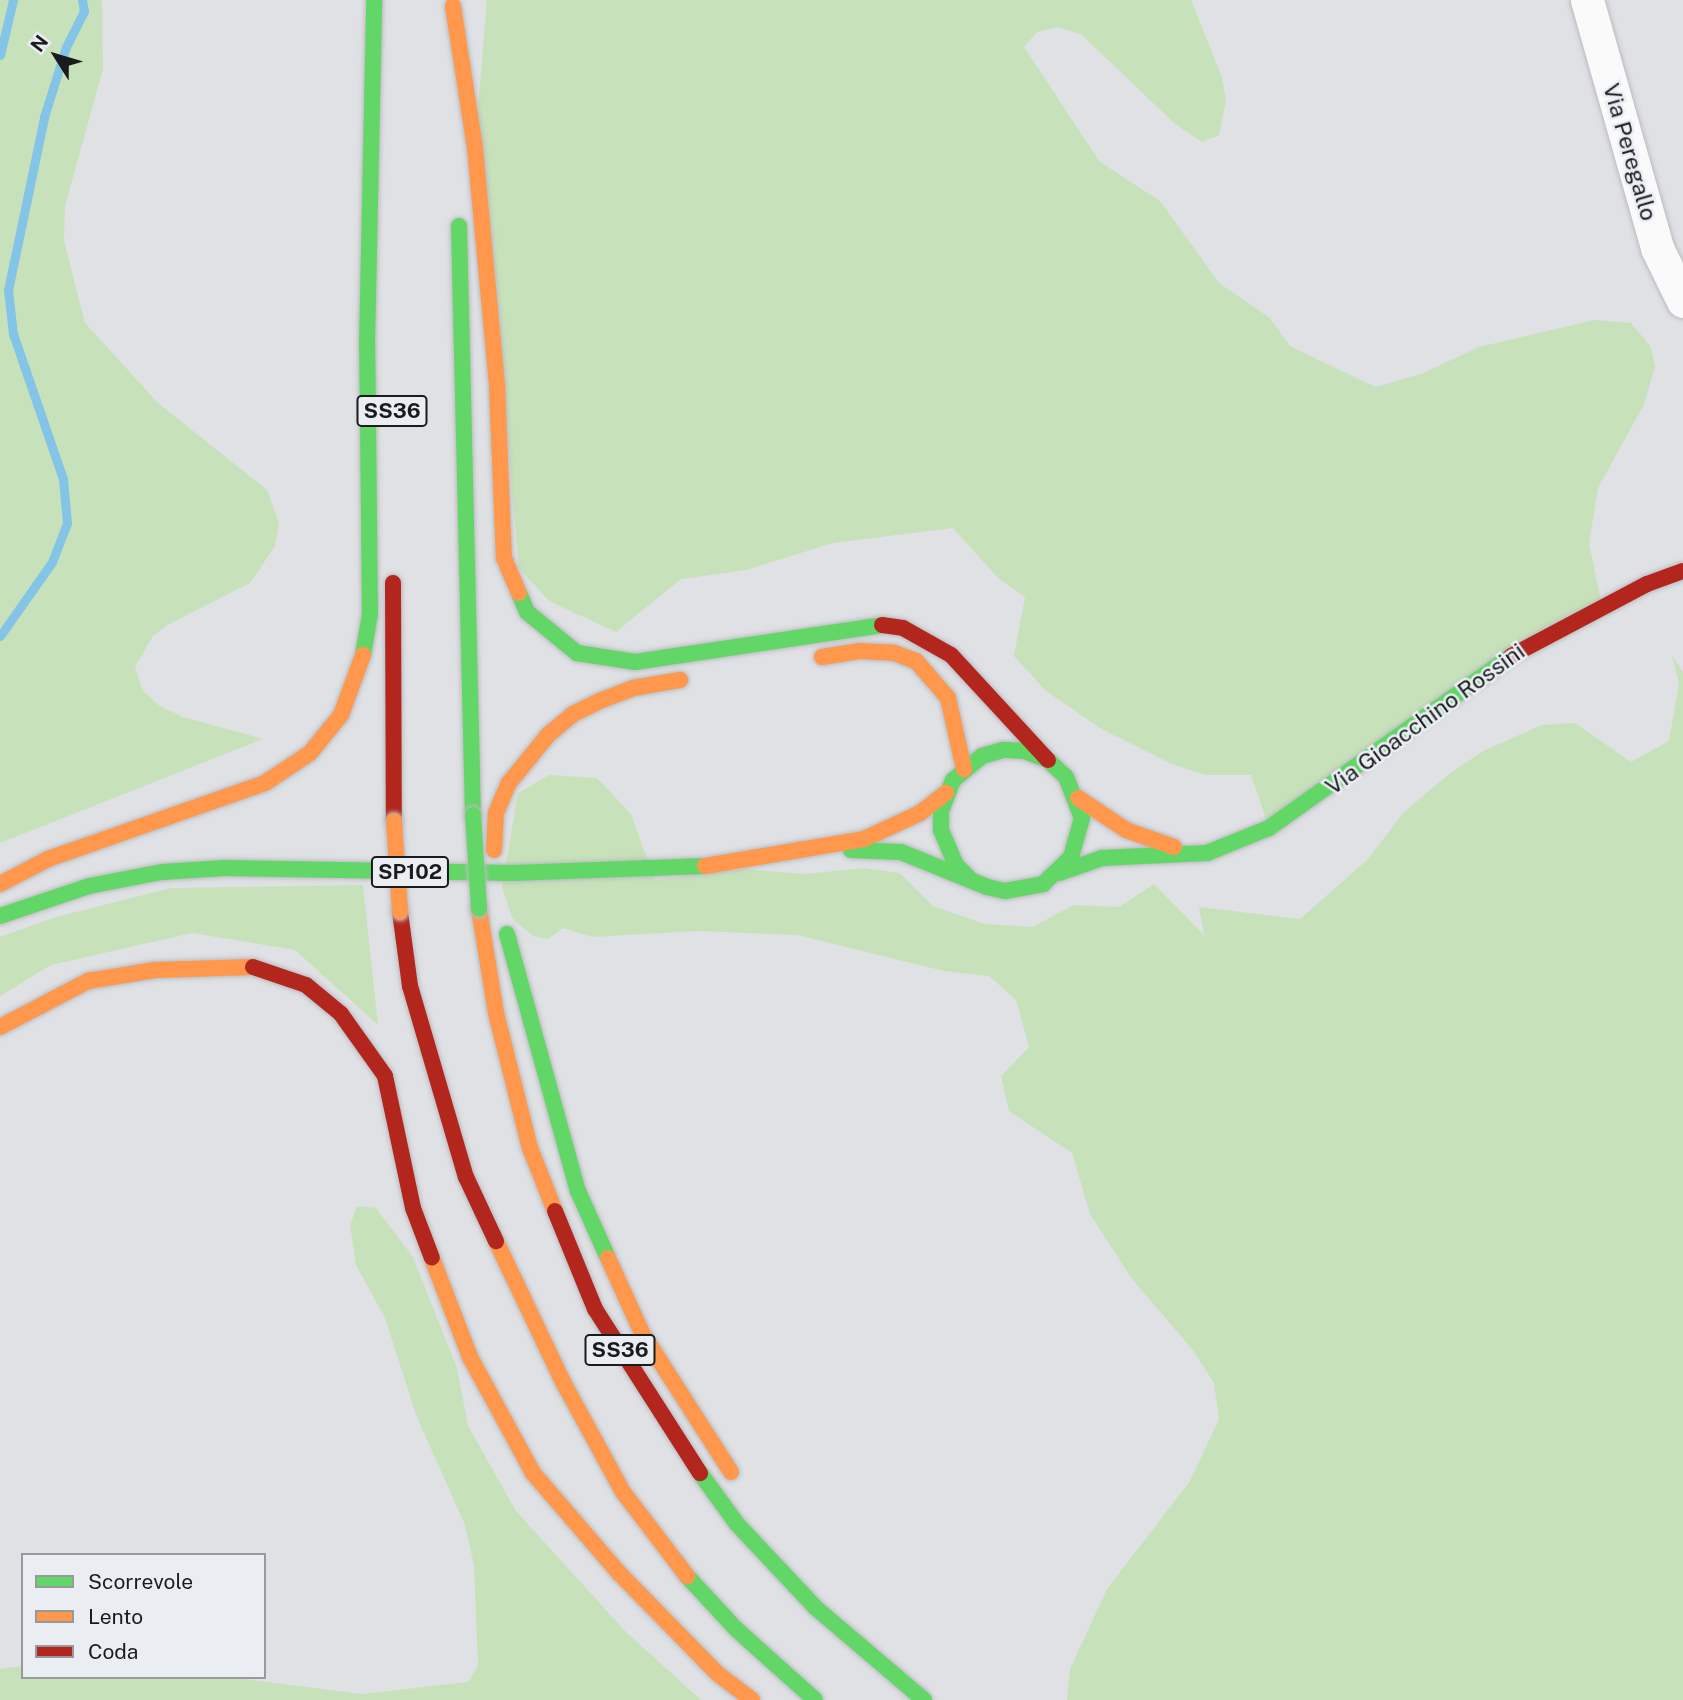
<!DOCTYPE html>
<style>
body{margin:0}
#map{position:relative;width:1683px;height:1700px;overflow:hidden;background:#dfe1e4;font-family:"Public Sans",sans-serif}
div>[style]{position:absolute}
.green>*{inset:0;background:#c7e2ba}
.stream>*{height:9px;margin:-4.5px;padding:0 4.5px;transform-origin:4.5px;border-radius:4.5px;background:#84c4e6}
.roads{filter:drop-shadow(0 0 2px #bbbcbf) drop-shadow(0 0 2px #bbbcbf)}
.street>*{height:33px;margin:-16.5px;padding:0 16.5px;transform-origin:16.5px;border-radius:16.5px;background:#fafafb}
.fast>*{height:16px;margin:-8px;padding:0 8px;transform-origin:8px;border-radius:8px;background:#63d668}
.slow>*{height:16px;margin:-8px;padding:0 8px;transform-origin:8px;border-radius:8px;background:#ff974d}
.jam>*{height:16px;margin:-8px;padding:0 8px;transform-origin:8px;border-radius:8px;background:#b3261e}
.bridges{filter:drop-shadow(0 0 2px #bbbcbf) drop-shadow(0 0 2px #bbbcbf)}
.fast-bridge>*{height:16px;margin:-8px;padding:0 8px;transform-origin:8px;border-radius:8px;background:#63d668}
.slow-bridge>*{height:16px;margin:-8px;padding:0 8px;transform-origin:8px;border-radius:8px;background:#ff974d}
span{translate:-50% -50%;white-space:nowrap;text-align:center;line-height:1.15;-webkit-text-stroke:5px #eaeef3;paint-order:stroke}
.shield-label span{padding:2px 5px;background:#eaeef3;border:2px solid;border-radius:5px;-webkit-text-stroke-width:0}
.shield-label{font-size:21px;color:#1a1b1d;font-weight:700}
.street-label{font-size:23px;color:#1a1b1d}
.legend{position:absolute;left:21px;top:1553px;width:245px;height:126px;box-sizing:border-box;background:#eaeef3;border:2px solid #979a9d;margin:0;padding:9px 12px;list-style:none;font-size:21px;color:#1a1b1d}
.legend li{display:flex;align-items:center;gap:14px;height:35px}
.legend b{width:35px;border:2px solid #979a9d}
.north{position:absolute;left:21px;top:21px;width:70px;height:70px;-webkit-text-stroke:5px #eaeef3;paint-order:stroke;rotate:307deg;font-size:19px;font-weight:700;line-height:28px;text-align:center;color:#1a1b1d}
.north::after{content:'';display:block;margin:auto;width:24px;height:32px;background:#1a1b1d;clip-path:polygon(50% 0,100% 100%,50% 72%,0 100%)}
</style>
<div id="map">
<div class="green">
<i style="clip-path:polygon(0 0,102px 0,103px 69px,65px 206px,64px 241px,85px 323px,158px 403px,267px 490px,279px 523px,275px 546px,250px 583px,167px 625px,153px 636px,135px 667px,143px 691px,160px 706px,183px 717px,263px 739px,0 843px)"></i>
<i style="clip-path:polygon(487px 0,1191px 0,1222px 77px,1226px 100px,1219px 135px,1202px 142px,1175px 124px,1082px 35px,1059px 27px,1037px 32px,1024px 47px,1100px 162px,1160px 201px,1219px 283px,1270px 318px,1290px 346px,1375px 387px,1421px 374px,1479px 347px,1594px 320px,1631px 323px,1651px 347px,1655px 367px,1644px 404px,1598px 488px,1589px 543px,1602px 606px,1269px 828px,1251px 775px,1205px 775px,1172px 764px,1103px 730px,1046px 691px,1014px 656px,1025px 597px,998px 578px,953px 528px,833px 543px,746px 570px,681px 579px,616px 632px,549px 601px,519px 568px,478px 108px)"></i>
<i style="clip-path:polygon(1672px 655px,1683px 672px,1683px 1700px,1067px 1700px,1070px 1669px,1107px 1589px,1190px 1481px,1219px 1419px,1214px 1383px,1192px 1349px,1132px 1279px,1090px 1214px,1072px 1153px,1009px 1111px,1001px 1076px,1029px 1047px,1016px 1000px,989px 976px,944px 971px,797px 935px,699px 931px,592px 937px,563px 928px,548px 939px,533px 936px,512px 918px,502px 887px,518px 793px,549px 775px,597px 778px,631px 814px,655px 880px,743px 869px,806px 874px,863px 868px,900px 873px,933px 906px,985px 924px,1032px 927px,1074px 905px,1119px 907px,1154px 884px,1204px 935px,1199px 907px,1300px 919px,1368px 859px,1403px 813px,1449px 774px,1483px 751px,1542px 725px,1575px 723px,1631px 762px,1669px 741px,1679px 683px)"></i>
<i style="clip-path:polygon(363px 885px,378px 1025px,295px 950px,192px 933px,51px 965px,0 996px,0 937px,56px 917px,171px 888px)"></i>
<i style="clip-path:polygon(357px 1206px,376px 1208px,413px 1257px,457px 1368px,468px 1426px,516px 1511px,625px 1631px,701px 1700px,0 1700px,0 1669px,23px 1666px,23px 1677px,236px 1678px,362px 1694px,468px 1682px,478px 1666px,474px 1565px,465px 1525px,416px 1415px,385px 1318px,356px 1265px,350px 1225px)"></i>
</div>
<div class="stream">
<i style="left:0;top:55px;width:57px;rotate:-76.7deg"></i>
<i style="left:0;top:636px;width:90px;rotate:-54.9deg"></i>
<i style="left:52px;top:562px;width:42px;rotate:-69deg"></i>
<i style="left:67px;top:523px;width:44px;rotate:-95.2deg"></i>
<i style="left:63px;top:479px;width:153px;rotate:-109deg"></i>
<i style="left:13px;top:334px;width:44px;rotate:-96.5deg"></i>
<i style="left:8px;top:290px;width:177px;rotate:-78.2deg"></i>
<i style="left:44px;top:117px;width:73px;rotate:-72.6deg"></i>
<i style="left:66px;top:47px;width:40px;rotate:-63.4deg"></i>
<i style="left:84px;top:11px;width:11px;rotate:-100deg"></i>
</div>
<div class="roads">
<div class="street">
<i style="left:1587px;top:0;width:258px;rotate:74.2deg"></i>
<i style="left:1657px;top:248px;width:59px;rotate:63.9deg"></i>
</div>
<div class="fast">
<i style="left:459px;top:226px;width:589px;rotate:88.64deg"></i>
<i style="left:519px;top:593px;width:21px;rotate:67deg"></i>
<i style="left:527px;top:612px;width:65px;rotate:39.4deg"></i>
<i style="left:577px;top:653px;width:59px;rotate:8.8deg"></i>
<i style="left:635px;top:662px;width:250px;rotate:-8.5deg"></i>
<i style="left:363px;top:655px;width:42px;rotate:-80.3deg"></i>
<i style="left:370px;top:614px;width:268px;rotate:-90.6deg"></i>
<i style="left:367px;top:346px;width:346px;rotate:-88.8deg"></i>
<i style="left:851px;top:850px;width:50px;rotate:2.3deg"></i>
<i style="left:901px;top:852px;width:93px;rotate:22.1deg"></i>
<i style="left:987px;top:887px;width:18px;rotate:13deg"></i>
<i style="left:1005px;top:891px;width:39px;rotate:-10deg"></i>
<i style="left:1043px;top:884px;width:39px;rotate:-44deg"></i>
<i style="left:1071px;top:857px;width:41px;rotate:-74.2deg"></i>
<i style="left:1082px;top:818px;width:44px;rotate:-111.3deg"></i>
<i style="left:1066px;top:777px;width:25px;rotate:-137deg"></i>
<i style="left:1048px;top:760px;width:25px;rotate:-159deg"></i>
<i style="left:1025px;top:751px;width:22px;rotate:-177deg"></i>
<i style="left:1003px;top:750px;width:22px;rotate:164deg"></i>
<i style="left:982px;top:756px;width:38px;rotate:140deg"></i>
<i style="left:953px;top:780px;width:33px;rotate:111deg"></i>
<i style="left:941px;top:811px;width:19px;rotate:90deg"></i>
<i style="left:941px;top:830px;width:38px;rotate:67deg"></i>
<i style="left:956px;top:865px;width:18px;rotate:45deg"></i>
<i style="left:1059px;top:873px;width:46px;rotate:-19.2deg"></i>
<i style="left:1102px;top:858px;width:105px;rotate:-2.7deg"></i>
<i style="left:1207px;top:853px;width:67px;rotate:-22deg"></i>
<i style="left:1269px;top:828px;width:297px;rotate:-35.4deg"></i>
<i style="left:0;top:916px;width:94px;rotate:-18.6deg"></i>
<i style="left:89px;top:886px;width:74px;rotate:-10.9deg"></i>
<i style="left:162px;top:872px;width:63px;rotate:-3.6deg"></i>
<i style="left:225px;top:868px;width:287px;rotate:1deg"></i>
<i style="left:512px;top:873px;width:193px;rotate:-2.1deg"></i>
<i style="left:507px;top:934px;width:267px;rotate:74.6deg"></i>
<i style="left:578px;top:1191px;width:73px;rotate:65.9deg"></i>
<i style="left:700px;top:1473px;width:63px;rotate:54deg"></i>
<i style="left:737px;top:1524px;width:115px;rotate:46.8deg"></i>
<i style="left:816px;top:1608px;width:142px;rotate:40.4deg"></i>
<i style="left:687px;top:1576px;width:72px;rotate:47.2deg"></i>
<i style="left:736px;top:1629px;width:106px;rotate:41.9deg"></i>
</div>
<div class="slow">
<i style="left:453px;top:6px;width:144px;rotate:81.2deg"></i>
<i style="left:475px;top:148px;width:239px;rotate:84.7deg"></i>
<i style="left:497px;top:386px;width:172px;rotate:87.7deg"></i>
<i style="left:504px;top:558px;width:38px;rotate:67deg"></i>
<i style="left:822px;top:657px;width:37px;rotate:-9deg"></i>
<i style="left:859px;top:651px;width:35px;rotate:3deg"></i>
<i style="left:894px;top:653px;width:23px;rotate:20deg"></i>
<i style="left:916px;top:661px;width:49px;rotate:49.1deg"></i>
<i style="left:948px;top:698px;width:73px;rotate:77.3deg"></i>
<i style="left:1078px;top:798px;width:58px;rotate:33.7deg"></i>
<i style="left:1126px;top:830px;width:51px;rotate:19.5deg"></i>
<i style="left:494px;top:850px;width:37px;rotate:-87deg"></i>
<i style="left:496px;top:813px;width:33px;rotate:-67deg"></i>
<i style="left:509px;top:783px;width:62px;rotate:-50.9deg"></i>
<i style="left:548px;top:735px;width:33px;rotate:-40deg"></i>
<i style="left:573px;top:714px;width:32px;rotate:-26deg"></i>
<i style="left:602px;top:700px;width:33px;rotate:-21deg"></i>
<i style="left:633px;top:688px;width:48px;rotate:-9.7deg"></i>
<i style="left:705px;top:866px;width:161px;rotate:-9.6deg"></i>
<i style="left:864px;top:839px;width:62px;rotate:-24.9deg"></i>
<i style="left:920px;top:813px;width:33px;rotate:-38deg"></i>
<i style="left:0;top:884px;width:54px;rotate:-27.5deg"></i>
<i style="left:48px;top:859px;width:230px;rotate:-19.3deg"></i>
<i style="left:265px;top:783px;width:54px;rotate:-33.7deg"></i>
<i style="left:310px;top:753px;width:49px;rotate:-50.8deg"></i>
<i style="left:341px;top:715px;width:64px;rotate:-69.9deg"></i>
<i style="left:479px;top:909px;width:105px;rotate:80.7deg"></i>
<i style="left:496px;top:1013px;width:139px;rotate:75.9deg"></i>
<i style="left:530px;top:1148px;width:68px;rotate:68.4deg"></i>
<i style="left:0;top:1027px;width:99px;rotate:-27.6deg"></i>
<i style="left:88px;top:981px;width:68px;rotate:-9.3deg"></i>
<i style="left:155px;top:970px;width:98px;rotate:-1.8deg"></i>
<i style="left:496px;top:1241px;width:156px;rotate:64.6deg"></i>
<i style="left:563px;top:1382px;width:125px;rotate:61.4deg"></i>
<i style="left:623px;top:1492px;width:106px;rotate:52.7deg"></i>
<i style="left:432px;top:1258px;width:106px;rotate:69deg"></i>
<i style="left:470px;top:1357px;width:132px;rotate:61.5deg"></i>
<i style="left:533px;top:1473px;width:132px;rotate:49.3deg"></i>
<i style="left:619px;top:1573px;width:141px;rotate:45.6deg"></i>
<i style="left:718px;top:1674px;width:43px;rotate:37.4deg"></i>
<i style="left:608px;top:1258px;width:82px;rotate:65.6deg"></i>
<i style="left:642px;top:1333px;width:165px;rotate:57.4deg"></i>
</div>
<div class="jam">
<i style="left:393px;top:583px;width:238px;rotate:89.8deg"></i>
<i style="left:882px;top:625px;width:21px;rotate:8deg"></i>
<i style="left:903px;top:628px;width:55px;rotate:29.4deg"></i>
<i style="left:951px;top:655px;width:143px;rotate:47.3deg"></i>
<i style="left:1511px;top:656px;width:154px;rotate:-27.9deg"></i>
<i style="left:1647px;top:584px;width:38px;rotate:-20deg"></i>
<i style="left:400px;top:912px;width:75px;rotate:82.3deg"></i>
<i style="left:410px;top:986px;width:199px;rotate:73.7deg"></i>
<i style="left:466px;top:1177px;width:71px;rotate:64.9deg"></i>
<i style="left:253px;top:967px;width:56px;rotate:18.8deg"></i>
<i style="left:306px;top:985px;width:45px;rotate:39.6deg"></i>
<i style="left:341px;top:1014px;width:76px;rotate:54.6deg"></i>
<i style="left:385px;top:1076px;width:135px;rotate:78deg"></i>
<i style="left:413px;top:1208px;width:53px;rotate:69.2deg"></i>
<i style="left:555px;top:1211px;width:106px;rotate:67.8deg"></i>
<i style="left:595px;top:1309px;width:195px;rotate:57.4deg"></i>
</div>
</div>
<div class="bridges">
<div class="fast-bridge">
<i style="left:473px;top:815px;width:94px;rotate:86.3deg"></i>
</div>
<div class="slow-bridge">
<i style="left:394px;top:821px;width:91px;rotate:86.2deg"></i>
</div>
</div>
<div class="shield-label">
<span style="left:392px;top:411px">SS36</span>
<span style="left:410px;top:872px">SP102</span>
<span style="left:620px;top:1350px">SS36</span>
</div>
<div class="street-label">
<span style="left:1630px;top:152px;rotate:74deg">Via Peregallo</span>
<span style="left:1425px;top:719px;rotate:-36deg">Via Gioacchino Rossini</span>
</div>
<ul class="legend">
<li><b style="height:9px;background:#63d668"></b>Scorrevole</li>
<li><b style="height:9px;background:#ff974d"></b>Lento</li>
<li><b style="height:9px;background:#b3261e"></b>Coda</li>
</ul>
<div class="north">N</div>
</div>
